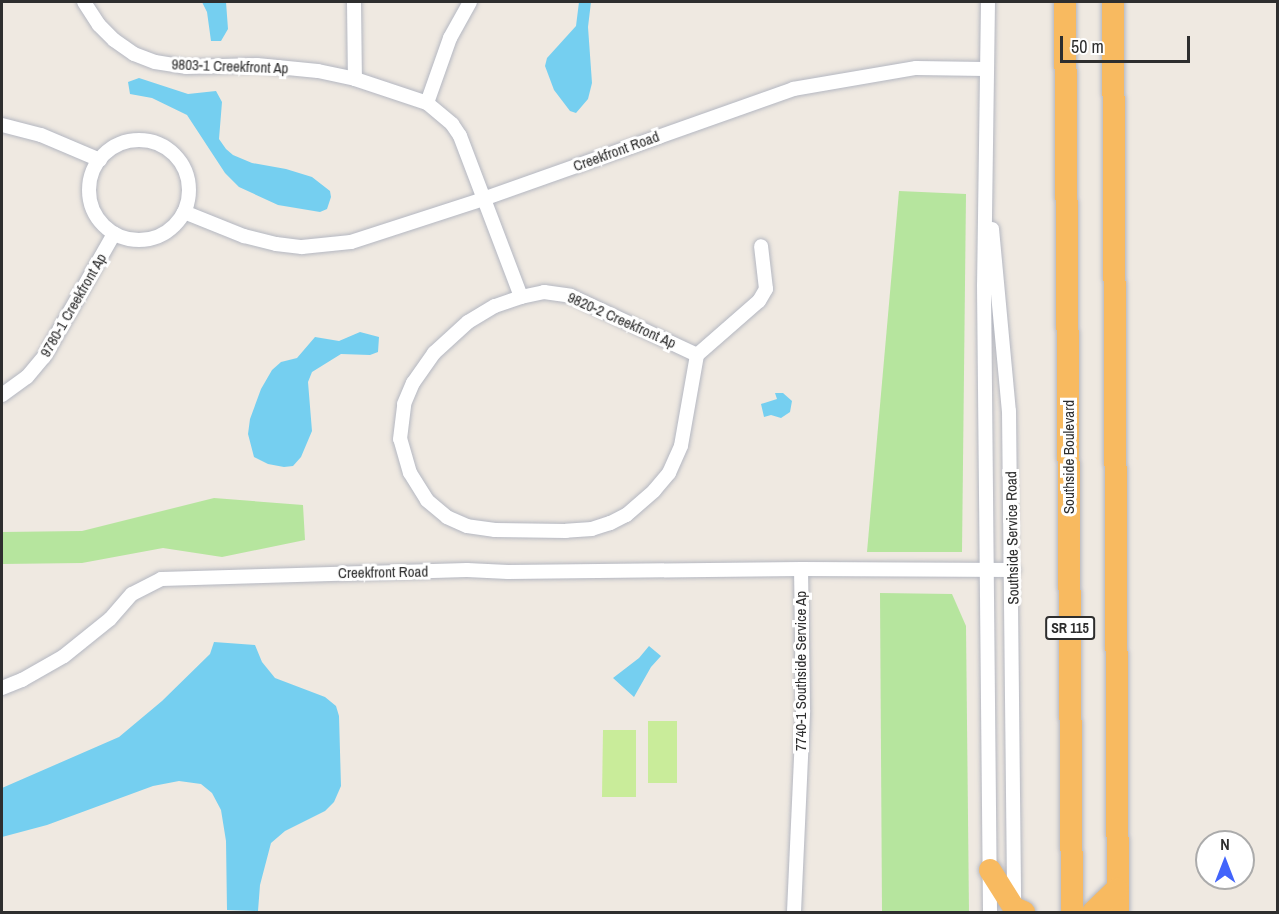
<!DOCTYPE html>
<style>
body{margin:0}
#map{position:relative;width:1279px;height:914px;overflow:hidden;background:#efe9e1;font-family:"Archivo Narrow",sans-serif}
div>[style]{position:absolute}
.green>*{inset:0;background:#b6e59e}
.pitch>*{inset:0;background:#c9ec9a}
.water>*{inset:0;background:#75cff0}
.roads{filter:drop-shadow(0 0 2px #b4b7c1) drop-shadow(0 0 2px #b4b7c1)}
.minor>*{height:14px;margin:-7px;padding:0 7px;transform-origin:7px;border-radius:7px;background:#fff}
.minor>.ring{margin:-7px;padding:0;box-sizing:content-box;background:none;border:14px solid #fff;border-radius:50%}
.trunk>*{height:22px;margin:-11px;padding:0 11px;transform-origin:11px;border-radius:11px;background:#f8ba60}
span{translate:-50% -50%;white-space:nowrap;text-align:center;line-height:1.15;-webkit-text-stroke:6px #fff;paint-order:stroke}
.shield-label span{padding:2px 4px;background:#fff;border:2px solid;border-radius:4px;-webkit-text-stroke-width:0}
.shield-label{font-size:14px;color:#2e2e2e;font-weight:700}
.street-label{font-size:15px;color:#2e2e2e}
.frame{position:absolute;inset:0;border:3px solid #2e2e2e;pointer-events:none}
.north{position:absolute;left:1195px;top:830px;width:60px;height:60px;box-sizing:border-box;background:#fff;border:2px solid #ababab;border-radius:50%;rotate:0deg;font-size:16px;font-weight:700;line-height:24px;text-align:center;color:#2e2e2e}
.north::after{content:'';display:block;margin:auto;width:21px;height:27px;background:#4264fb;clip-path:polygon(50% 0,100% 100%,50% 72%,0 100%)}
.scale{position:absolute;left:1060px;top:36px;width:130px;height:27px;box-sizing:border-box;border:3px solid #2e2e2e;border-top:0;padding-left:8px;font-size:18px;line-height:21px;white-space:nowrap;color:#2e2e2e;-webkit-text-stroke:4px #fff;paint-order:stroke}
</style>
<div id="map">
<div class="green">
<i style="clip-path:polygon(899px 191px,966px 194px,962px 552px,867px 552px)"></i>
<i style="clip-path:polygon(214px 498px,303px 505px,305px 540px,222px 557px,163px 548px,82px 563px,2px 564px,2px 532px,82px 531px)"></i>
<i style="clip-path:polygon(880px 593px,952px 594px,966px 626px,969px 912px,882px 912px)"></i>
</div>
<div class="pitch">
<i style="clip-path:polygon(648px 721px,677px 721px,677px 783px,648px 783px)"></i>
<i style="clip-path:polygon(603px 730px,636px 730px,636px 797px,602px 797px)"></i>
</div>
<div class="water">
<i style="clip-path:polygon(202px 2px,226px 2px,228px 29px,221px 41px,211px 41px,207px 12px)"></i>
<i style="clip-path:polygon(579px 2px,591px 2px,588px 27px,592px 83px,588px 99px,576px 113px,570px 111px,554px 90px,545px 66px,547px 58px,576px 26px)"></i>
<i style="clip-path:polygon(139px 78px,188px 94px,216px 91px,222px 102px,219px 139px,226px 149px,233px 155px,252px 163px,286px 169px,312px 177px,330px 191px,331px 197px,327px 209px,320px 212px,278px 205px,239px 187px,225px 173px,187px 115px,152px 98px,130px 94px,128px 82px)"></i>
<i style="clip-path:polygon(360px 332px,379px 337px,378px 352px,370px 355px,341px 354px,312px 372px,308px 382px,312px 431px,301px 457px,293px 466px,284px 467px,268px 464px,254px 457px,248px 434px,250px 419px,261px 389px,272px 370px,281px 362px,297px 358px,315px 337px,339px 341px)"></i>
<i style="clip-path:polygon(775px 393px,783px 393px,792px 401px,790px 412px,781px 418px,771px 415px,764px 417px,761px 404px,777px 399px)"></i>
<i style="clip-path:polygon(214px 642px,255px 645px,262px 662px,275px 678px,325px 697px,336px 706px,339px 716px,341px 786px,334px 802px,325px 811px,285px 831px,271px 843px,260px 885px,258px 911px,227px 910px,226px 841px,221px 810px,212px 793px,201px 784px,179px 781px,153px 786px,47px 825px,2px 837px,2px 788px,119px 737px,162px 701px,210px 654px)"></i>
<i style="clip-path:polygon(649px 646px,661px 656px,651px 667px,634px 697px,613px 678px,639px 658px)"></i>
</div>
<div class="roads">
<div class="minor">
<i style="left:84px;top:2px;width:27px;rotate:57deg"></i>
<i style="left:99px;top:25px;width:21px;rotate:45deg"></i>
<i style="left:114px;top:40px;width:24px;rotate:35deg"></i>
<i style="left:134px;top:54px;width:22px;rotate:21deg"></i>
<i style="left:155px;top:62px;width:31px;rotate:9deg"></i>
<i style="left:186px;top:67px;width:71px;rotate:-1.6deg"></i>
<i style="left:257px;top:65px;width:61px;rotate:5.6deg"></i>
<i style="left:318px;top:71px;width:38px;rotate:12deg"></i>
<i style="left:355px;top:79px;width:76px;rotate:18.4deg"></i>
<i style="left:427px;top:103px;width:33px;rotate:40deg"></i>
<i style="left:452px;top:124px;width:14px;rotate:56deg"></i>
<i style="left:460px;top:136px;width:172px;rotate:69.2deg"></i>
<i style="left:354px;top:2px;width:77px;rotate:89.3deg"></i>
<i style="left:988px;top:2px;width:283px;rotate:90.8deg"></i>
<i style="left:984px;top:285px;width:627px;rotate:89.45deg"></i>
<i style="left:427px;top:103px;width:69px;rotate:-70.5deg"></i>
<i style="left:450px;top:38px;width:41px;rotate:-60.9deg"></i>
<i style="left:2px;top:125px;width:40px;rotate:14.4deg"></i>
<i style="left:41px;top:135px;width:64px;rotate:23deg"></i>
<i class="ring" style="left:89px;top:140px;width:86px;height:86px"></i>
<i style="left:184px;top:212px;width:65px;rotate:21.8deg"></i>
<i style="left:244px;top:236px;width:33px;rotate:14deg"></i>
<i style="left:276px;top:244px;width:26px;rotate:7deg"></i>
<i style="left:302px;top:247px;width:49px;rotate:-5.8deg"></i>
<i style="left:351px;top:242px;width:139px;rotate:-18deg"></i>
<i style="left:483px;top:199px;width:329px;rotate:-19.5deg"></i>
<i style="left:793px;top:89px;width:125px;rotate:-9.7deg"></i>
<i style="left:916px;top:68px;width:69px;rotate:0.8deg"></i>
<i style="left:992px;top:229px;width:183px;rotate:84.7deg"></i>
<i style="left:1009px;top:411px;width:494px;rotate:89.4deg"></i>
<i style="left:544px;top:292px;width:27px;rotate:8deg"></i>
<i style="left:571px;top:296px;width:139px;rotate:25.1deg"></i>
<i style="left:697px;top:355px;width:92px;rotate:100deg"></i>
<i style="left:681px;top:446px;width:30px;rotate:114deg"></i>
<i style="left:669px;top:473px;width:23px;rotate:130deg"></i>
<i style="left:654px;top:491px;width:37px;rotate:139deg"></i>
<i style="left:626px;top:515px;width:18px;rotate:153deg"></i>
<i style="left:610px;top:523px;width:19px;rotate:162deg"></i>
<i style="left:592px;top:529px;width:26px;rotate:176deg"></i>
<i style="left:566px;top:531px;width:71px;rotate:-179.2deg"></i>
<i style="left:495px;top:530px;width:28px;rotate:-172deg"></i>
<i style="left:467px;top:526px;width:22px;rotate:-156deg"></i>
<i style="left:447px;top:517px;width:26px;rotate:-140deg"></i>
<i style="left:427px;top:500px;width:32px;rotate:-122deg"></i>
<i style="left:410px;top:473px;width:35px;rotate:-106deg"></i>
<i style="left:400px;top:439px;width:35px;rotate:-83deg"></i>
<i style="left:404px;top:404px;width:23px;rotate:-67deg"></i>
<i style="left:413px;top:383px;width:37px;rotate:-55deg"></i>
<i style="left:434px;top:353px;width:46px;rotate:-42.4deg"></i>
<i style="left:468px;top:322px;width:31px;rotate:-31deg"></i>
<i style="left:495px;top:306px;width:28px;rotate:-19deg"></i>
<i style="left:521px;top:297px;width:24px;rotate:-12deg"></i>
<i style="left:697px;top:355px;width:82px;rotate:-41.1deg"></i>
<i style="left:759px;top:301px;width:14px;rotate:-60deg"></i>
<i style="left:766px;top:289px;width:43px;rotate:-96.6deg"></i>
<i style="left:2px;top:395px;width:31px;rotate:-36deg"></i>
<i style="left:27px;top:377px;width:26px;rotate:-50deg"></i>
<i style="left:44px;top:357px;width:142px;rotate:-60.4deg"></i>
<i style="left:2px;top:688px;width:22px;rotate:-22deg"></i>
<i style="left:22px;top:680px;width:48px;rotate:-29.7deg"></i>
<i style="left:64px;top:656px;width:59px;rotate:-38.8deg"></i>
<i style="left:110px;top:619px;width:33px;rotate:-49deg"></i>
<i style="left:132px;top:594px;width:33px;rotate:-27deg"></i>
<i style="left:161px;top:579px;width:306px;rotate:-1.7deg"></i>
<i style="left:467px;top:570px;width:41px;rotate:2.8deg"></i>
<i style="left:508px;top:572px;width:293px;rotate:-0.6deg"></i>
<i style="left:801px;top:569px;width:212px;rotate:0.3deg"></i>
<i style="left:794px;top:912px;width:202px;rotate:-87.4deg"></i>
<i style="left:803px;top:710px;width:141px;rotate:-90.8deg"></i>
</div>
<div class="trunk">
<i style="left:1065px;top:2px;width:910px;rotate:89.56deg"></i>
<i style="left:1113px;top:2px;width:910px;rotate:89.69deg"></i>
<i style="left:990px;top:870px;width:45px;rotate:57.7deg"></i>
<i style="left:1014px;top:908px;width:11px;rotate:22deg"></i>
<i style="left:1093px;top:912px;width:33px;rotate:-44deg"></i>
</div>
</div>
<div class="shield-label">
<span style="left:1070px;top:628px">SR 115</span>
</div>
<div class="street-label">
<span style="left:230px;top:66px;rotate:2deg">9803-1 Creekfront Ap</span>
<span style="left:616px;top:151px;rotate:-20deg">Creekfront Road</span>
<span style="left:73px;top:305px;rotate:-60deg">9780-1 Creekfront Ap</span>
<span style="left:622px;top:320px;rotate:24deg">9820-2 Creekfront Ap</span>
<span style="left:1069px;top:457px;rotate:-90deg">Southside Boulevard</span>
<span style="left:1012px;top:538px;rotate:-91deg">Southside Service Road</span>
<span style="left:383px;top:572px;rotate:-1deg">Creekfront Road</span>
<span style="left:801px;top:671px;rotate:-90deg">7740-1 Southside Service Ap</span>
</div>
<div class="frame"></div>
<div class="north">N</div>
<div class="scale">50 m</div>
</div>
